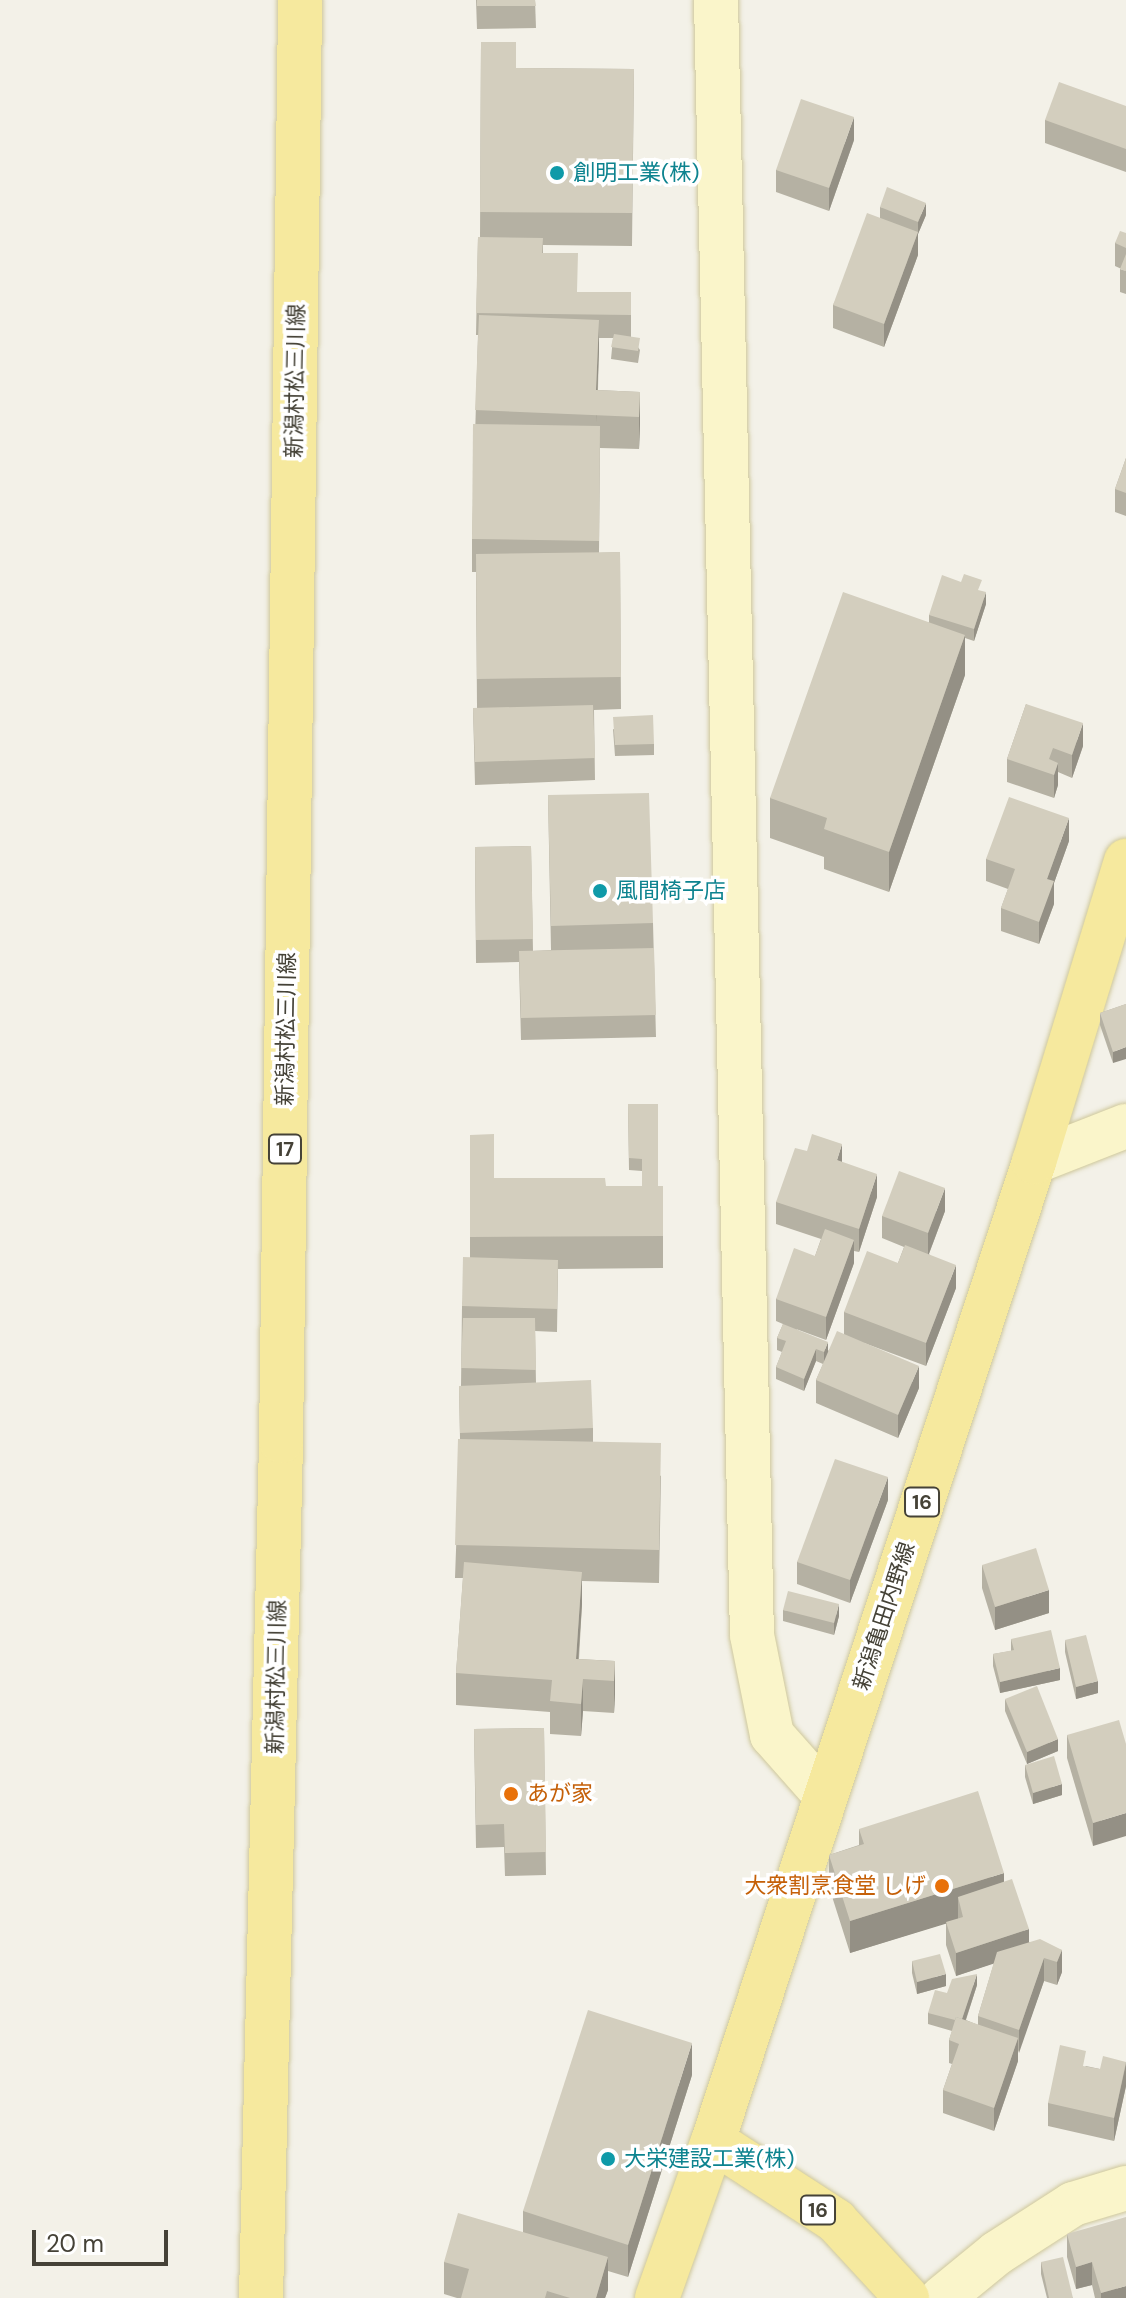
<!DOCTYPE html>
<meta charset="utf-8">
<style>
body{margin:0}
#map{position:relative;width:1126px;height:2298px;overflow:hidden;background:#f3f1e8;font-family:"DM Sans","Noto Sans JP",sans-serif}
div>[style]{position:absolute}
.roads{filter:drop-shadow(0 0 2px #cfc89b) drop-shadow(0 0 2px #cfc89b)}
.secondary>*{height:44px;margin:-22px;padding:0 22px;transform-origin:22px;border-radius:22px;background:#faf5ca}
.primary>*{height:44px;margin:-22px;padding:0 22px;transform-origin:22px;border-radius:22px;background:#f6e99e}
.wall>*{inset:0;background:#b5b1a3}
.shaded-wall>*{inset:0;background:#949085}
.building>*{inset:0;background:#d3cebe}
.dots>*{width:22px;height:22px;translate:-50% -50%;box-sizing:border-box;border:4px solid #fff;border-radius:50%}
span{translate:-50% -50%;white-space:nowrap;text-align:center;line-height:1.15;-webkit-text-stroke:7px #fff;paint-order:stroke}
.shield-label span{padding:2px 6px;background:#fff;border:2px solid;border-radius:6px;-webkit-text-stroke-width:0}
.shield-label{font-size:20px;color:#454237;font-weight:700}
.culture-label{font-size:22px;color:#0d838f}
.left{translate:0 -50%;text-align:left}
.street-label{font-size:22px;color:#454237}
.food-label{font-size:22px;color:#c56008}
.right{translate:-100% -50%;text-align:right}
.scale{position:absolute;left:32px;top:2230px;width:136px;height:36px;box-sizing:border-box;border:4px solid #454237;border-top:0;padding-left:10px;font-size:24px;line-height:28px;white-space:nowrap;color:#454237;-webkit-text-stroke:6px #fff;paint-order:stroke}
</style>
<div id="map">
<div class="roads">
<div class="secondary">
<i style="left:716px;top:0;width:1635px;rotate:88.74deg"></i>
<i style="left:752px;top:1635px;width:102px;rotate:78.7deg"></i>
<i style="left:772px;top:1735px;width:80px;rotate:48.5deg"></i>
<i style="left:1034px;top:1162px;width:99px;rotate:-21.4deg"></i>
<i style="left:942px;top:2298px;width:71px;rotate:-39.3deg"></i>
<i style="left:997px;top:2253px;width:90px;rotate:-32.8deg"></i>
<i style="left:1073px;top:2204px;width:55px;rotate:-16.8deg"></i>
</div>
<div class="primary">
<i style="left:713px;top:2141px;width:147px;rotate:33deg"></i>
<i style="left:836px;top:2221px;width:105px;rotate:47.3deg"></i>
<i style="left:261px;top:2298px;width:857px;rotate:-88.66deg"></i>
<i style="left:281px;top:1441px;width:1441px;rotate:-89.24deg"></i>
<i style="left:657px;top:2298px;width:167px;rotate:-70.4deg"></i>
<i style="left:713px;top:2141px;width:1030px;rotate:-71.85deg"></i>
<i style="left:1034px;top:1162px;width:315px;rotate:-73deg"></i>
</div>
</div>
<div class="wall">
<i style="clip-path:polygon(476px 0,535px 0,536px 28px,477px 29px)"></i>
<i style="clip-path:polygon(481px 42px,516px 68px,634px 69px,632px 246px,543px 245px,543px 253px,577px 292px,631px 292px,631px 337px,640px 350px,638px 363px,611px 359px,613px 338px,599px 338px,598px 390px,640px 392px,640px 424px,639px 449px,600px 448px,599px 553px,620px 552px,621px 709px,594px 710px,595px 780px,475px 785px,473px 708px,477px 708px,476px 572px,472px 572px,472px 539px,478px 335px,476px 335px,478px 237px,480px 237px)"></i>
<i style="clip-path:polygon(1126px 106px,1126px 172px,1045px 143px,1045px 120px)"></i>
<i style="clip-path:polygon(854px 140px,829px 211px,776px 192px,776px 170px)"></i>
<i style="clip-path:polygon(880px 207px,926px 215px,918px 234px,918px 255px,884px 347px,833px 328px,833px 305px,880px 218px)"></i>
<i style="clip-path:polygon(1126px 233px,1126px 271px,1115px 266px,1115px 243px)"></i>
<i style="clip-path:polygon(1120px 269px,1126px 271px,1126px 294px,1120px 292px)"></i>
<i style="clip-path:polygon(1126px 458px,1126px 516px,1115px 512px,1115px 489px)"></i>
<i style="clip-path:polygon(982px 591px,986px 604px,974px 641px,965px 638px,965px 675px,889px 892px,824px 869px,824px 857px,770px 838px,770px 798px,929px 622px,929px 615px)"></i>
<i style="clip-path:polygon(1026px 704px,1083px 746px,1072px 778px,1058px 772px,1058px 785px,1054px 798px,1007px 782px,1007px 759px)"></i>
<i style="clip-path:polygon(613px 729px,654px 744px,654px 755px,615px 756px)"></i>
<i style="clip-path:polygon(548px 795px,653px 923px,656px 1037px,521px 1040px,519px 962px,476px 963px,475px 847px,531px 846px,533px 951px,551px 950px)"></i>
<i style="clip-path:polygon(1069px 841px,1054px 883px,1054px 904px,1039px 944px,1001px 931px,1001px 908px,1008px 889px,986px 881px,986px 859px)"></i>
<i style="clip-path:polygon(1126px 1004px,1113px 1063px,1100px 1025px,1100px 1013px)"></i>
<i style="clip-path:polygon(628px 1104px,658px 1186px,663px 1186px,663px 1268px,558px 1269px,557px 1332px,535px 1331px,536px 1383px,593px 1428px,593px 1442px,661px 1476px,659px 1583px,582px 1581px,582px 1604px,579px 1659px,615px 1661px,615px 1694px,614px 1713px,583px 1711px,581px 1736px,550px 1734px,550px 1712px,456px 1705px,456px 1673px,463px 1578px,455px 1578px,460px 1439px,459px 1386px,461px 1386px,462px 1306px,470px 1258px,470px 1135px,494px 1178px,606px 1186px,642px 1186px,642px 1171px,629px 1170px)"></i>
<i style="clip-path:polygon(842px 1162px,877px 1197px,859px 1252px,854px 1251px,854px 1263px,826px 1340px,796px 1329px,828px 1351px,844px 1334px,844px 1312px,898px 1263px,904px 1247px,882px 1238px,882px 1216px,945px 1211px,929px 1254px,956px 1288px,926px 1366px,864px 1343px,919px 1388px,898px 1438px,816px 1403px,816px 1380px,823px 1364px,816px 1361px,804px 1391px,776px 1379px,776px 1367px,782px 1352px,777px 1350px,777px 1338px,783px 1324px,776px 1321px,776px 1299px,815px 1256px,821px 1239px,776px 1224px,776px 1202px)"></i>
<i style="clip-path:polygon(888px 1500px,850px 1603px,797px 1584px,797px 1562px)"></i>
<i style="clip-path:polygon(982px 1565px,1049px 1613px,995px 1630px,982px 1588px)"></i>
<i style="clip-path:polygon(783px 1610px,839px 1616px,834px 1635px,783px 1621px)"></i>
<i style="clip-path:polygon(1011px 1639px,1060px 1680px,1000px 1693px,993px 1666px,993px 1654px,1011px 1651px)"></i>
<i style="clip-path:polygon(1065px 1640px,1098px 1693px,1076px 1699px,1065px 1652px)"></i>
<i style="clip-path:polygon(1005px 1699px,1058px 1751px,1027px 1764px,1005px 1711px)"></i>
<i style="clip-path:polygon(544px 1728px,546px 1875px,505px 1876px,504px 1847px,476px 1848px,474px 1729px)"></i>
<i style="clip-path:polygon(1067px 1735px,1126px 1744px,1093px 1846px,1067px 1758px)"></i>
<i style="clip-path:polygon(1025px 1765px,1062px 1795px,1033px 1804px,1025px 1777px)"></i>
<i style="clip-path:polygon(859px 1829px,1004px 1882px,1029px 1942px,1062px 1950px,1062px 1972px,1057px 1985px,1044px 1981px,1018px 2053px,1018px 2061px,994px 2131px,943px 2113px,943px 2090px,952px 2064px,949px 2063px,949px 2040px,952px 2031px,928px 2024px,928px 2013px,947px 1993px,977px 1985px,966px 2020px,978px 2025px,978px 2016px,994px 1963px,956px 1976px,946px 1945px,946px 1923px,850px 1953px,829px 1887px,829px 1855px,859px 1845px)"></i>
<i style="clip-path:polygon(912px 1961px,946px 1986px,917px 1994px,912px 1973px)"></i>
<i style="clip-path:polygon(1126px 2062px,1126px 2086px,1114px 2141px,1048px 2126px,1048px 2103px,1086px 2066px,1100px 2069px)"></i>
<i style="clip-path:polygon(692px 2075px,628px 2277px,608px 2271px,608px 2290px,605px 2298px,457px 2298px,444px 2294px,444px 2262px,523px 2233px,523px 2211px)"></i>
<i style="clip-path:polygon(1067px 2234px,1126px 2298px,1095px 2298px,1092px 2285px,1076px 2289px,1067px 2257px)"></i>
<i style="clip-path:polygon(1041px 2262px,1073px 2298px,1047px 2298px,1041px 2274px)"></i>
</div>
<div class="shaded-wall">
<i style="clip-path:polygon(854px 117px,854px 140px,829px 211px,829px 188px)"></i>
<i style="clip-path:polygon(926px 203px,926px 215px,918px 234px,918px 222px)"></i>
<i style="clip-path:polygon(918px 232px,918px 255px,884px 347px,884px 324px)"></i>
<i style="clip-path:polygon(599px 320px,599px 352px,596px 422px,596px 390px)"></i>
<i style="clip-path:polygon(640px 392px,640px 424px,639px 449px,639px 417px)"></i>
<i style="clip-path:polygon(986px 592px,986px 604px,974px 641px,974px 629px)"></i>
<i style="clip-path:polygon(965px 635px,965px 675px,889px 892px,889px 852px)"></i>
<i style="clip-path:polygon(1083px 723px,1083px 746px,1072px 778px,1072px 755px)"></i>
<i style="clip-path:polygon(1058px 763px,1058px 785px,1054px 798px,1054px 775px)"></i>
<i style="clip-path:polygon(1069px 818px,1069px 841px,1054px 883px,1054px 904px,1039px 944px,1039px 922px,1047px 879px)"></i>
<i style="clip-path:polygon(1126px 1047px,1126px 1059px,1113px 1063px,1113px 1052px)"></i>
<i style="clip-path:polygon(842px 1144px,842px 1167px,837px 1160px)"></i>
<i style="clip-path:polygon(877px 1174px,877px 1197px,859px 1252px,859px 1229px)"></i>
<i style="clip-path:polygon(945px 1188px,945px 1211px,928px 1256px,928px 1233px)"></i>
<i style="clip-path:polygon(854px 1240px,854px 1263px,826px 1340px,826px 1317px)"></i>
<i style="clip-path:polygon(956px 1265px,956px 1288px,926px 1366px,926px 1343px)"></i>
<i style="clip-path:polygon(828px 1342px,828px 1354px,824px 1364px,824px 1352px)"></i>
<i style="clip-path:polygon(816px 1349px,816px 1361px,804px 1391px,804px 1379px)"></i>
<i style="clip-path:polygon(919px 1366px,919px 1388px,898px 1438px,898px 1415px)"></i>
<i style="clip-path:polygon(888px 1477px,888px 1500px,850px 1603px,850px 1580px)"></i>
<i style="clip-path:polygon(582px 1572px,582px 1604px,576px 1691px,576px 1659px)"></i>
<i style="clip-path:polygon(1049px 1590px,1049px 1613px,995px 1630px,995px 1607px)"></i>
<i style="clip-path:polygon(839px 1604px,839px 1616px,834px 1635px,834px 1623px)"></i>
<i style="clip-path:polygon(615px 1661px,615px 1694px,614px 1713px,614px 1681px)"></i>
<i style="clip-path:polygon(1060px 1668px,1060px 1680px,1000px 1693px,1000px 1682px)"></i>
<i style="clip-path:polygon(583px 1679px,583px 1711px,581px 1736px,581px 1704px)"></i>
<i style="clip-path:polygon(1098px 1681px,1098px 1693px,1076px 1699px,1076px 1687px)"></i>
<i style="clip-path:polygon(1058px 1739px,1058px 1751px,1027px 1764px,1027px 1752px)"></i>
<i style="clip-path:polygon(1062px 1784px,1062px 1795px,1033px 1804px,1033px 1793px)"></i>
<i style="clip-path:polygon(1126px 1813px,1126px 1836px,1093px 1846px,1093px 1823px)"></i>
<i style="clip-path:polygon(1004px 1873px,1004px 1905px,958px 1897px,958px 1920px,850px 1953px,850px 1921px)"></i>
<i style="clip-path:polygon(1029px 1929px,1029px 1952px,956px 1976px,956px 1953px)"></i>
<i style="clip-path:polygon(1062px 1950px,1062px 1972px,1057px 1985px,1057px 1962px)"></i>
<i style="clip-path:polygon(1044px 1958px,1044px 1981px,1019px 2053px,1019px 2030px)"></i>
<i style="clip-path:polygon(946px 1974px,946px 1986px,917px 1994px,917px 1982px)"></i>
<i style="clip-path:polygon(977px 1974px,977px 1985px,961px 2034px,961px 2022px)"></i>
<i style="clip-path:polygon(1018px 2038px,1018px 2061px,994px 2131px,994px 2108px)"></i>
<i style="clip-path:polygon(692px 2043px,692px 2075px,628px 2277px,628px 2245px)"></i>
<i style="clip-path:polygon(1126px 2064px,1126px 2086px,1114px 2141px,1114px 2118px)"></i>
<i style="clip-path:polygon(608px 2257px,608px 2290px,605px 2298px,596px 2298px)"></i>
<i style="clip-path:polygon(1092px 2262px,1092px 2285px,1076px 2289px,1076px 2267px)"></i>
<i style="clip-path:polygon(1126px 2286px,1126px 2298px,1101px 2298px,1101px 2293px)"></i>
</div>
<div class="building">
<i style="clip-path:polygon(477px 0,535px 0,536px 6px,477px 6px)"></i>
<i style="clip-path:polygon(481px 42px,516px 42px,516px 68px,634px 69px,632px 213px,480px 212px)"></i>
<i style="clip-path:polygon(1059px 82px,1126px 106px,1126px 149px,1045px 120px)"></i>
<i style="clip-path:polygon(801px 99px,854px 117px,829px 188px,776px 170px)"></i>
<i style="clip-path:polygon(887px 187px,926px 203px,918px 222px,880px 207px)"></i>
<i style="clip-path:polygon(867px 213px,918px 232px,884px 324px,833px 305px)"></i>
<i style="clip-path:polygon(1120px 231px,1126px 233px,1126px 248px,1115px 243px)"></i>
<i style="clip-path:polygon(478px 237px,543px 238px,542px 253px,578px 253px,577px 292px,631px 292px,631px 315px,476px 313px)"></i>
<i style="clip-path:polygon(1126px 254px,1126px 271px,1120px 269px)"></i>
<i style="clip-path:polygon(479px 315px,599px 320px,596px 390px,640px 392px,639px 417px,475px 410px)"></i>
<i style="clip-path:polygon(614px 334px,640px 338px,638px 351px,611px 347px)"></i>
<i style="clip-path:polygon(473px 424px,600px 426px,599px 541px,472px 539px)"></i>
<i style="clip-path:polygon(1126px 458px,1126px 493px,1115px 489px)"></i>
<i style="clip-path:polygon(620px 552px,621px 677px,477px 679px,476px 554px)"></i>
<i style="clip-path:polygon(964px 574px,982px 580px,978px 590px,986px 592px,974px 629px,929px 615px,942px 575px,961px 582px)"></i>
<i style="clip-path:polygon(843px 592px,965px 635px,889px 852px,824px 829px,827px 818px,770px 798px)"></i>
<i style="clip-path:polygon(1026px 704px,1083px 723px,1072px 755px,1053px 748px,1049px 759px,1058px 763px,1054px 775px,1007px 759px)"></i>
<i style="clip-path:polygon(593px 705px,595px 758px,475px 762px,473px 708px)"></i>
<i style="clip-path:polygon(653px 715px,654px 744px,615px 745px,613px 717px)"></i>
<i style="clip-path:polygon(649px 793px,653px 923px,551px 926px,548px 795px)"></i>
<i style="clip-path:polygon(1009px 797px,1069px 818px,1047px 879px,1054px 881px,1039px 922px,1001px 908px,1015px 869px,986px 859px)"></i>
<i style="clip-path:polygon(531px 846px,533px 939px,476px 940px,475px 847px)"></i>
<i style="clip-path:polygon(654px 948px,656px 1015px,521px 1018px,519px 951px)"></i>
<i style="clip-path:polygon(1126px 1004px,1126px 1047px,1113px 1052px,1100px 1013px)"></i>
<i style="clip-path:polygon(628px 1104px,658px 1104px,658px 1186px,642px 1186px,642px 1159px,629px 1158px)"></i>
<i style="clip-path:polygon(494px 1134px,494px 1178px,605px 1178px,606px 1186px,663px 1186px,663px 1236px,470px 1237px,470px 1135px)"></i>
<i style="clip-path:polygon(812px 1134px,842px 1144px,837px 1160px,877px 1174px,859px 1229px,776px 1202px,795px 1148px,807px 1151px)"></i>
<i style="clip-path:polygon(899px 1171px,945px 1188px,928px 1233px,882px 1216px)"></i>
<i style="clip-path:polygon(825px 1229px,854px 1240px,826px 1317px,776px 1299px,794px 1248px,815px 1256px)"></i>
<i style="clip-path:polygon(905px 1245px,956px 1265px,926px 1343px,844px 1312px,867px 1251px,898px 1263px)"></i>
<i style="clip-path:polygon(463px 1257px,558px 1260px,557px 1309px,462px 1306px)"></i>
<i style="clip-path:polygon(463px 1318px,535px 1318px,536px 1370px,461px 1368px)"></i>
<i style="clip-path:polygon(783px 1324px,828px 1342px,824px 1352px,816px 1349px,804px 1379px,776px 1367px,786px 1341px,777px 1338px)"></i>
<i style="clip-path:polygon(837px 1331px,919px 1366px,898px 1415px,816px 1380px)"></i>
<i style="clip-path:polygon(591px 1380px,593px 1428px,460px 1433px,459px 1386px)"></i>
<i style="clip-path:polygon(458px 1439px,661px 1443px,659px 1550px,455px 1545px)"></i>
<i style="clip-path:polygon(835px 1459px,888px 1477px,850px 1580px,797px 1562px)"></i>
<i style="clip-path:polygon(1036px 1548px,1049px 1590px,995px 1607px,982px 1565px)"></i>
<i style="clip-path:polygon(464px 1562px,582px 1572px,576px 1659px,615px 1661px,614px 1681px,583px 1679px,581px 1704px,550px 1701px,552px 1680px,456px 1673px)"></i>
<i style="clip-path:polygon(788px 1591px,839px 1604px,834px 1623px,783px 1610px)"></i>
<i style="clip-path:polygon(1051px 1630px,1060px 1668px,1000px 1682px,993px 1654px,1014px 1650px,1011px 1639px)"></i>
<i style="clip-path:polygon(1086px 1635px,1098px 1681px,1076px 1687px,1065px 1640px)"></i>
<i style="clip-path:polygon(1037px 1686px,1058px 1739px,1027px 1752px,1005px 1699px)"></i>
<i style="clip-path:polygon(1119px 1720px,1126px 1744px,1126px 1813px,1093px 1823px,1067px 1735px)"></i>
<i style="clip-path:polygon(544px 1728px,546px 1852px,505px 1853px,504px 1824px,476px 1825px,474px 1729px)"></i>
<i style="clip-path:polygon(1054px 1756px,1062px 1784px,1033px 1793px,1025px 1765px)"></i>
<i style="clip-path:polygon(978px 1791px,1004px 1873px,850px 1921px,829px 1855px,864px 1844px,859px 1829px)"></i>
<i style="clip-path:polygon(1012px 1879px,1029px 1929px,956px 1953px,946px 1922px,963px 1917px,958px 1897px)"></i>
<i style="clip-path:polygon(1040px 1939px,1062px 1950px,1057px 1962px,1044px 1958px,1019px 2030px,978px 2016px,997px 1952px)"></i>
<i style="clip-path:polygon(940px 1954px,946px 1974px,917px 1982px,912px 1961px)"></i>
<i style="clip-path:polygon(977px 1974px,962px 2019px,956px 2017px,955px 2020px,928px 2013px,935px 1990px,947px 1993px,952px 1979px)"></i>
<i style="clip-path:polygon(588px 2010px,692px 2043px,628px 2245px,523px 2211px)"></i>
<i style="clip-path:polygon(956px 2017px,1018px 2038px,994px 2108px,943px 2090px,959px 2044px,949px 2040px)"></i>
<i style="clip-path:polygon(1060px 2045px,1086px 2051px,1083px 2066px,1100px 2069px,1103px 2056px,1126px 2062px,1114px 2118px,1048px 2103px)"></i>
<i style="clip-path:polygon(458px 2213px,608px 2257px,596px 2298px,570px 2298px,547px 2291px,545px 2298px,461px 2298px,469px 2269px,444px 2262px)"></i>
<i style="clip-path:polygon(1126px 2217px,1126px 2286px,1101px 2293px,1092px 2262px,1076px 2267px,1067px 2234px)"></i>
<i style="clip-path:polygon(1063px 2257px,1073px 2298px,1049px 2298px,1041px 2262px)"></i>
</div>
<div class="dots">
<i style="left:557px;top:173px;background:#0f9aa8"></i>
<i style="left:600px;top:891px;background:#0f9aa8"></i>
<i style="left:511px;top:1794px;background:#e8710a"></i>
<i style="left:942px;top:1886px;background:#e8710a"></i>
<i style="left:608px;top:2159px;background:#0f9aa8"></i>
</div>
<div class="shield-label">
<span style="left:285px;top:1149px">17</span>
<span style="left:922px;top:1502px">16</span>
<span style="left:818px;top:2210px">16</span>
</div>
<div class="culture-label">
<span class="left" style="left:573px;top:173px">創明工業(株)</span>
<span class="left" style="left:616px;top:891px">風間椅子店</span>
<span class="left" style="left:624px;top:2159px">大栄建設工業(株)</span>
</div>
<div class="street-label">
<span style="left:295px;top:381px;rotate:-89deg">新潟村松三川線</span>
<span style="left:286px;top:1029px;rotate:-89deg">新潟村松三川線</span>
<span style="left:884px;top:1616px;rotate:-72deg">新潟亀田内野線</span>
<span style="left:276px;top:1677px;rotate:-89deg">新潟村松三川線</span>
</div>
<div class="food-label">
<span class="left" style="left:527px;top:1794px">あが家</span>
<span class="right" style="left:926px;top:1886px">大衆割烹食堂 しげ</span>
</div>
<div class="scale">20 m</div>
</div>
